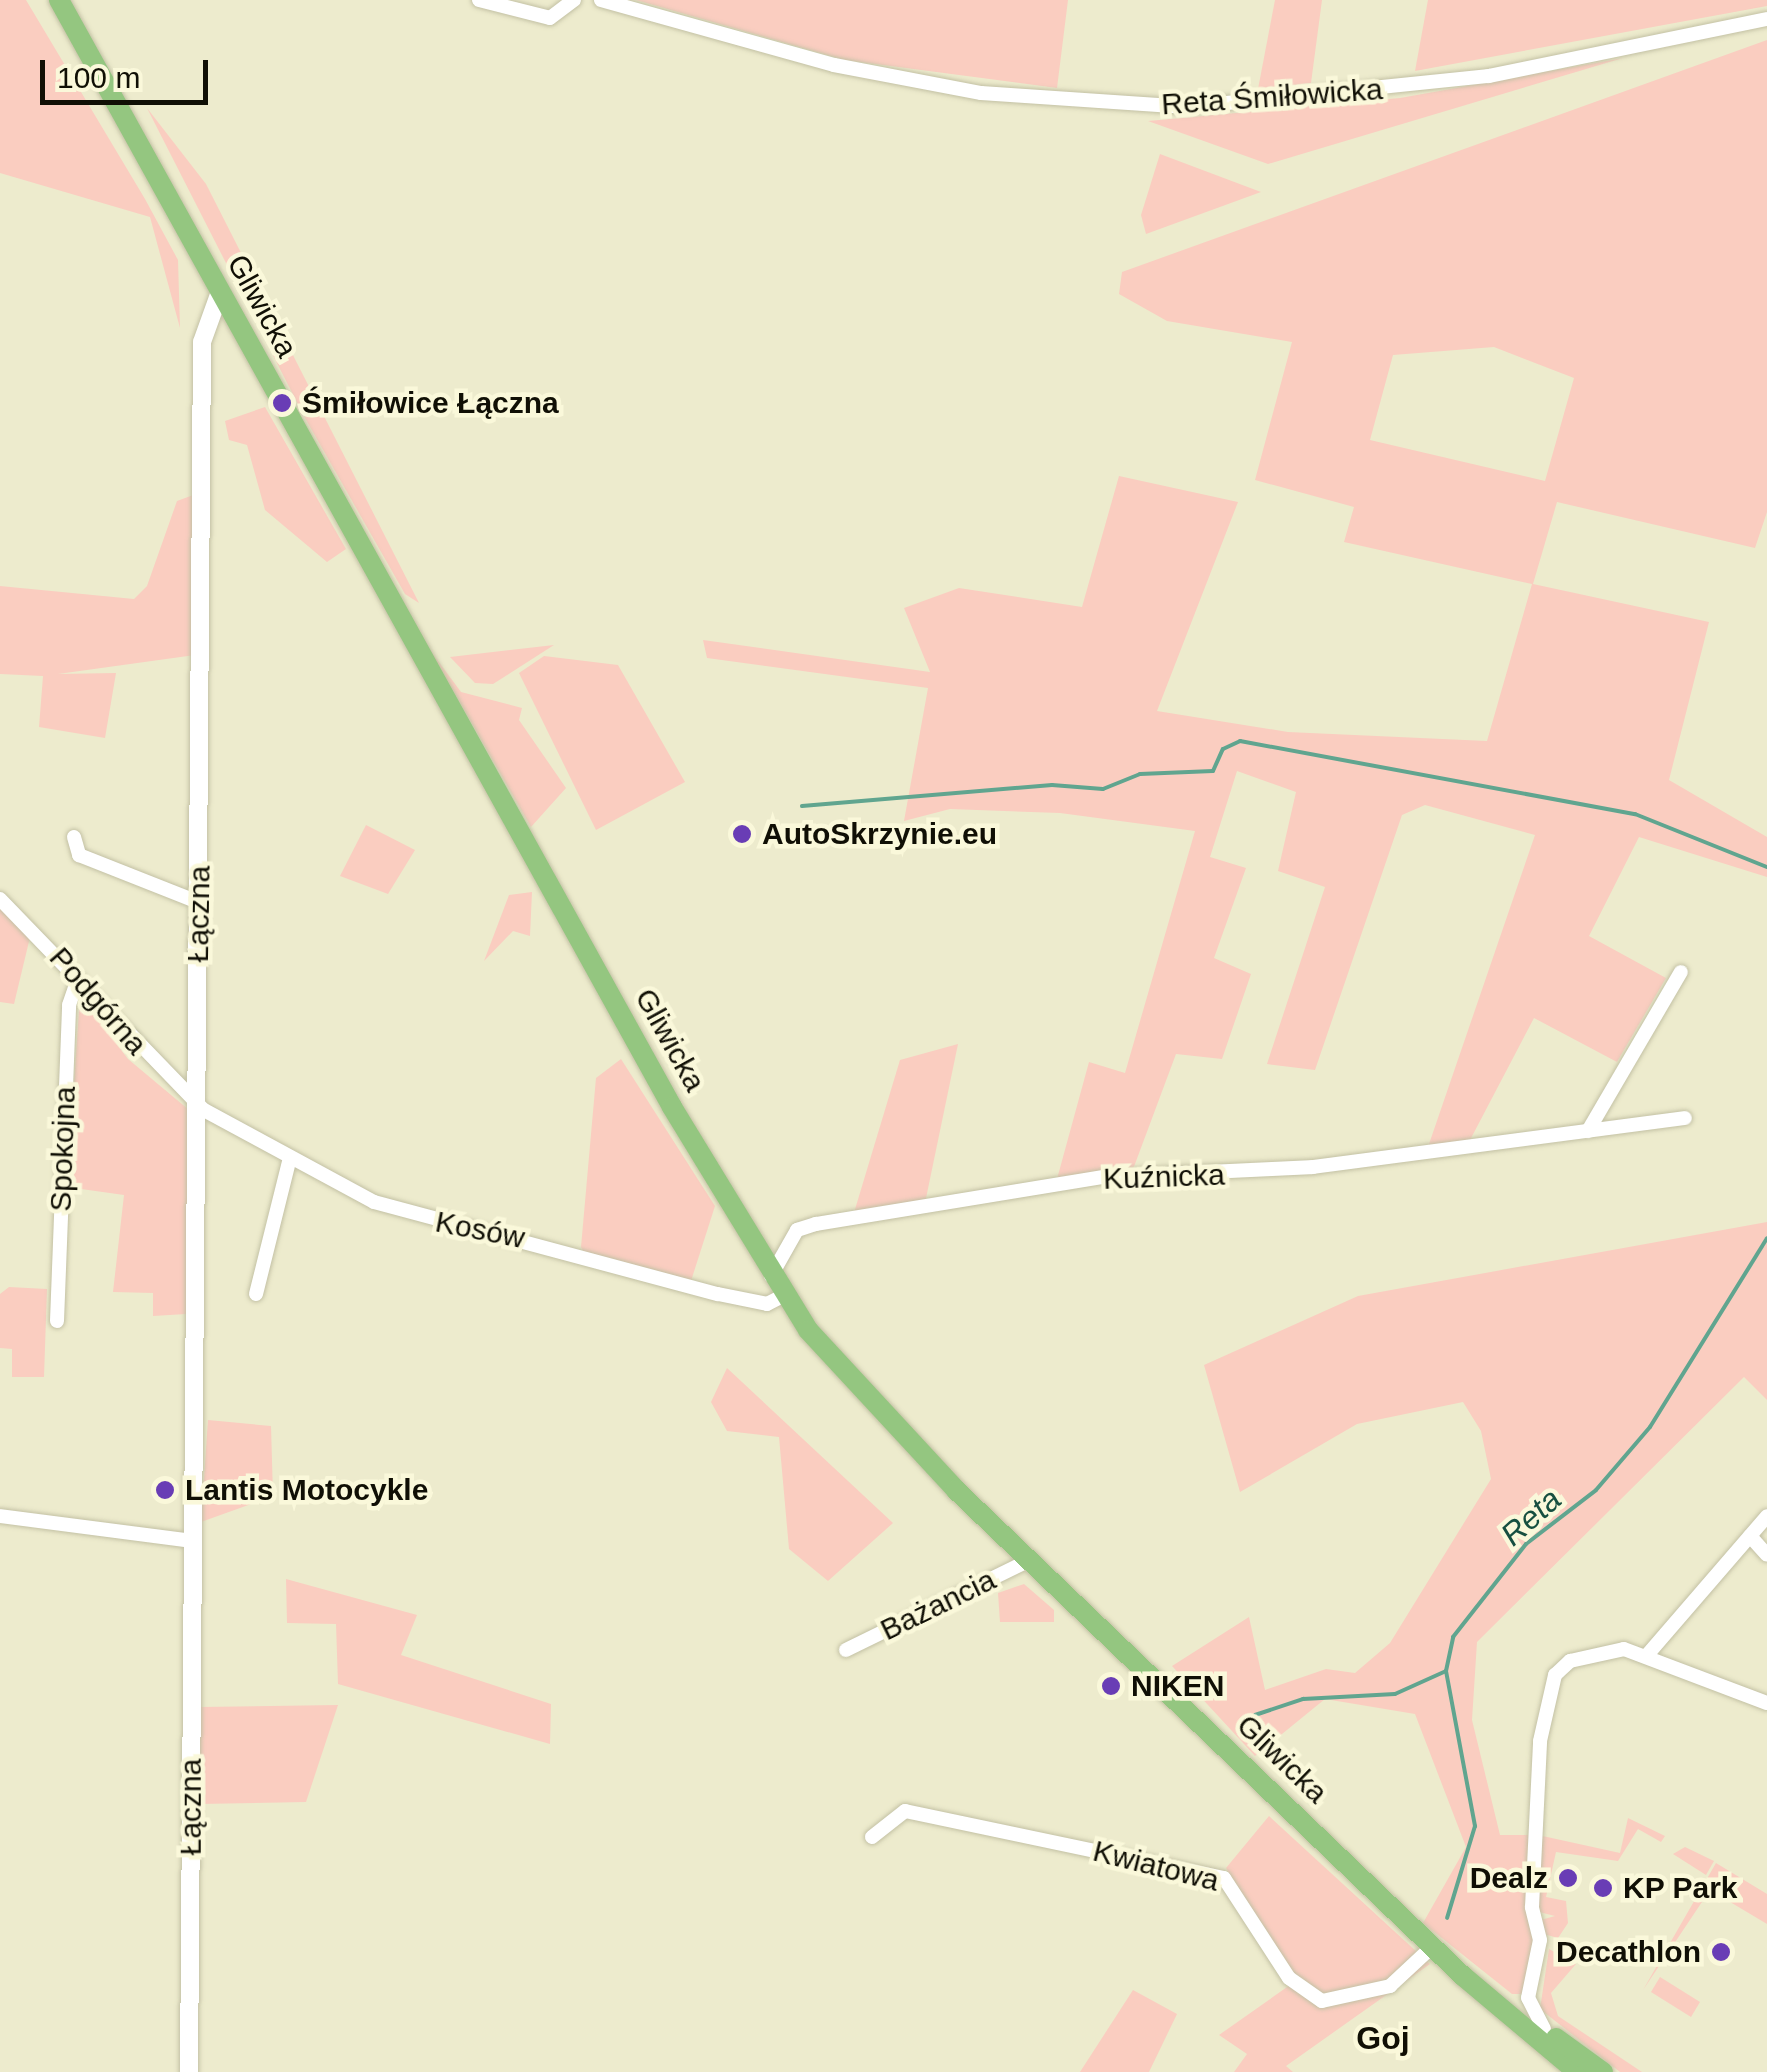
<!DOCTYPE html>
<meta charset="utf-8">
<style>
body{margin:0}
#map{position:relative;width:1767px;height:2072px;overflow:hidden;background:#edebcd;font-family:Arial,sans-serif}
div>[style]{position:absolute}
.green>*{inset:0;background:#facdc0}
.stream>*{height:4px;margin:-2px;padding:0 2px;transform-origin:2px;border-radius:2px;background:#60a58f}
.roads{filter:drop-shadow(0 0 2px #c3c1a4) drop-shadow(0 0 2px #c3c1a4)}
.street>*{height:14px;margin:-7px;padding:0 7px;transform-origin:7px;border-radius:7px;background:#fff}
.secondary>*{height:18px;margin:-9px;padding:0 9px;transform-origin:9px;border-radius:9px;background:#fff}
.primary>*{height:20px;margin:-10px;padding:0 10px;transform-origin:10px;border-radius:10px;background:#94c680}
.dots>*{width:28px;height:28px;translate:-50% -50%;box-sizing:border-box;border:5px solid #faf8da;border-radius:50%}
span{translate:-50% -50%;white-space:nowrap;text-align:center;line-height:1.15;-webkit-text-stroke:9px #faf8da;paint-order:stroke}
.street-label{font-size:30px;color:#100f05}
.poi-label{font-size:30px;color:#100f05;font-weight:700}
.left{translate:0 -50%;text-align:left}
.right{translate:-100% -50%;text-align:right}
.water-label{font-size:32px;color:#164f40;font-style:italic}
.neighbourhood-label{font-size:32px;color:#100f05;font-weight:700}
.scale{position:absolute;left:40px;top:60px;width:168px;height:45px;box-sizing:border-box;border:5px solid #100f05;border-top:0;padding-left:12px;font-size:30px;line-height:35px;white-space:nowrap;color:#100f05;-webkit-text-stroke:8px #faf8da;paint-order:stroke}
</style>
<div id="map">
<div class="green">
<i style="clip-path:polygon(0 0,26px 0,145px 199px,178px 260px,180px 328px,150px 217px,0 173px)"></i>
<i style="clip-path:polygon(636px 0,1068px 0,1057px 88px,845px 60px)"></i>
<i style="clip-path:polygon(1275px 0,1322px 0,1311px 83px,1258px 89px)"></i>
<i style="clip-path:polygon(1428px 0,1767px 0,1767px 6px,1415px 71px)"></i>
<i style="clip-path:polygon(evenodd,1767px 40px,1767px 512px,1755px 548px,1557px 502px,1533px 584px,1709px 622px,1669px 780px,1767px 837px,1767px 877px,1639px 837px,1589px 936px,1666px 978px,1617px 1062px,1534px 1018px,1469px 1142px,1428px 1147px,1535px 835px,1425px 805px,1402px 815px,1315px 1070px,1267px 1064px,1325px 887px,1278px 871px,1296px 792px,1237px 771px,1210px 857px,1246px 868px,1214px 958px,1251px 974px,1222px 1059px,1176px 1054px,1132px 1172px,1057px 1179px,1089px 1062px,1125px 1073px,1195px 831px,1060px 813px,950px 809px,904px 821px,928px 688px,707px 658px,703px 640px,930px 672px,904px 608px,959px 588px,1082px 607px,1119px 476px,1238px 502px,1157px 711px,1288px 732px,1487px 741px,1532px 584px,1344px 542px,1354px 507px,1255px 480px,1292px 342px,1167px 321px,1119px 294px,1122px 272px,1767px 40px,1494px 347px,1574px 378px,1545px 481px,1370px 440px,1393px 355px,1494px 347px)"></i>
<i style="clip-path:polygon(1623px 58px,1268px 164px,1148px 121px,1400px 98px)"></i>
<i style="clip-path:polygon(147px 108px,206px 184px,419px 603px,405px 594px,306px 420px)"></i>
<i style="clip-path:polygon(1160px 154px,1261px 192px,1146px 234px,1141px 215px)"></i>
<i style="clip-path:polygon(265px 407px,346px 549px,327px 562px,265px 510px,247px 445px,229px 440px,225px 421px)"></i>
<i style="clip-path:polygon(196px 494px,195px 655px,58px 674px,116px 673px,105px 738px,39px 727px,43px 676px,0 674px,0 586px,134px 599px,147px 586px,177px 501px)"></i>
<i style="clip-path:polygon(554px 645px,493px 684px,475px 683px,450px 657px)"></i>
<i style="clip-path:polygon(430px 650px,461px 692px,522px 708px,519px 720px,566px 788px,531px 827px)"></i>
<i style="clip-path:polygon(544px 656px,618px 665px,685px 782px,596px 830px,519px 673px)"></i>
<i style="clip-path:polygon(366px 825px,415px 850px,388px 894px,340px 876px)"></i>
<i style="clip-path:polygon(532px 892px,530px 936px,513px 931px,484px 961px,509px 895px)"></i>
<i style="clip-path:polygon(0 905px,31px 933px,14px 1004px,0 1002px)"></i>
<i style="clip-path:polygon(80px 995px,128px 1059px,189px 1110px,186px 1314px,153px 1316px,153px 1293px,113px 1292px,124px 1195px,67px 1187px)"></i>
<i style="clip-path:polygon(958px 1044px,925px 1203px,853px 1216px,900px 1060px)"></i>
<i style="clip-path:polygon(621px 1059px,715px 1206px,690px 1284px,586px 1257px,581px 1247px,596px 1078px)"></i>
<i style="clip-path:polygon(1767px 1222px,1767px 1400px,1744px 1377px,1477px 1642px,1472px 1720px,1500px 1835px,1533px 1835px,1534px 1942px,1523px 1994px,1512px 1994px,1423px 1923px,1466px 1847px,1415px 1714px,1325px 1699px,1255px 1756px,1172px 1666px,1249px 1617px,1265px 1690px,1326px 1669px,1355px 1673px,1390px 1643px,1491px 1479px,1481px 1431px,1463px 1402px,1357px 1424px,1240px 1492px,1204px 1365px,1358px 1296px)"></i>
<i style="clip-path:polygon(9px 1287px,47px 1289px,44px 1377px,12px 1377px,12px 1349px,0 1348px,0 1294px)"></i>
<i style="clip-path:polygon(727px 1368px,893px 1523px,828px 1581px,789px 1549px,779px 1437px,727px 1431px,711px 1402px)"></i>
<i style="clip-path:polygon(208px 1420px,271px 1426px,273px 1496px,201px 1522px)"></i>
<i style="clip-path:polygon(286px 1579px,417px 1615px,401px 1655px,551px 1704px,550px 1744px,338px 1684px,336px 1624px,287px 1623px)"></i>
<i style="clip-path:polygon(1024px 1584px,1054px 1610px,1054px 1622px,1000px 1622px,998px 1593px)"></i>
<i style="clip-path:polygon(338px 1705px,306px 1802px,199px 1804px,199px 1707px)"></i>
<i style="clip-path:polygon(1269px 1816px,1430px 1964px,1286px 2066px,1293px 2072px,1234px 2072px,1247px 2054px,1219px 2035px,1297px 1980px,1226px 1868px)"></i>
<i style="clip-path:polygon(1628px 1818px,1665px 1836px,1661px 1842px,1638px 1829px,1618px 1861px,1556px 1852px,1546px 1897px,1566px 1901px,1568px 1923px,1558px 1938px,1540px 1933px,1541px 1920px,1555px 1916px,1539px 1912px,1538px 1835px,1620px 1853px)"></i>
<i style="clip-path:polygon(1685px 1847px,1714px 1861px,1706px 1875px,1673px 1854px)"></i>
<i style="clip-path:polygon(1716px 1863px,1767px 1894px,1767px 1924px,1710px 1890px,1643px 1990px)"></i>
<i style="clip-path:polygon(1549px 1949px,1576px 1964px,1551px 1993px,1558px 2016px,1642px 2072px,1620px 2072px,1540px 2009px)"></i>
<i style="clip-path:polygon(1660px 1977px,1700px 2002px,1691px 2017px,1651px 1992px)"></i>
<i style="clip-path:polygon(1133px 1990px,1177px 2014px,1149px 2072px,1080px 2072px)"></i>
</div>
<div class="stream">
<i style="left:802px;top:806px;width:251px;rotate:-4.8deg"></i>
<i style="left:1052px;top:785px;width:51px;rotate:4.5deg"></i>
<i style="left:1103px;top:789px;width:40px;rotate:-22deg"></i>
<i style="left:1140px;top:774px;width:73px;rotate:-2.4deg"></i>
<i style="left:1213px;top:771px;width:24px;rotate:-66deg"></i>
<i style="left:1223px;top:749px;width:19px;rotate:-25deg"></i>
<i style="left:1240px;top:741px;width:402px;rotate:10.5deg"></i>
<i style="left:1635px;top:814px;width:142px;rotate:21.9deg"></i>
<i style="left:1446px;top:1671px;width:158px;rotate:79.4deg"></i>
<i style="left:1475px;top:1826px;width:96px;rotate:106.9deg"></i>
<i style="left:1255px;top:1715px;width:51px;rotate:-18.4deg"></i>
<i style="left:1303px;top:1699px;width:92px;rotate:-3.1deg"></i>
<i style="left:1395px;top:1694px;width:56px;rotate:-24.3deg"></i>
<i style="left:1446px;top:1671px;width:35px;rotate:-78deg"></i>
<i style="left:1453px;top:1637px;width:118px;rotate:-51.9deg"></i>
<i style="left:1526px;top:1544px;width:88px;rotate:-37.6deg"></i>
<i style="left:1596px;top:1490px;width:83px;rotate:-49.4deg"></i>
<i style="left:1650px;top:1427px;width:222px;rotate:-58.2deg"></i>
</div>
<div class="roads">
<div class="street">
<i style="left:479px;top:0;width:73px;rotate:14.2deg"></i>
<i style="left:550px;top:18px;width:30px;rotate:-37deg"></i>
<i style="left:601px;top:0;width:242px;rotate:15.6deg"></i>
<i style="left:834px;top:65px;width:150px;rotate:10.8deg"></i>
<i style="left:981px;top:93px;width:207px;rotate:3.9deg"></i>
<i style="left:1188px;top:107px;width:303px;rotate:-5.9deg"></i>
<i style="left:1489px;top:76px;width:284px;rotate:-11.6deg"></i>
<i style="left:74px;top:837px;width:19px;rotate:74deg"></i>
<i style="left:79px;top:855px;width:130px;rotate:21.6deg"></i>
<i style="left:0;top:899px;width:293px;rotate:46deg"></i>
<i style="left:204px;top:1110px;width:193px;rotate:28.4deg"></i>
<i style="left:374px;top:1202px;width:356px;rotate:15deg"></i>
<i style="left:718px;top:1294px;width:50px;rotate:11.5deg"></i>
<i style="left:767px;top:1304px;width:18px;rotate:-27deg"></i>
<i style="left:1588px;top:1131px;width:184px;rotate:-59.7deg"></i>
<i style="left:771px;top:1276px;width:53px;rotate:-60.5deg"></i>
<i style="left:797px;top:1230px;width:20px;rotate:-18deg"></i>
<i style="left:816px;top:1224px;width:292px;rotate:-9.3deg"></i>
<i style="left:1104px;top:1177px;width:209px;rotate:-2.7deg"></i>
<i style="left:1313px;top:1167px;width:375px;rotate:-7.5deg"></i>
<i style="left:256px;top:1294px;width:140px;rotate:-76deg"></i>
<i style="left:57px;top:1321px;width:316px;rotate:-87.8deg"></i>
<i style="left:69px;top:1005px;width:28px;rotate:-71deg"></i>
<i style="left:0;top:1516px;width:195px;rotate:7.4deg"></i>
<i style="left:1750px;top:1536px;width:25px;rotate:48deg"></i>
<i style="left:846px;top:1650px;width:205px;rotate:-26.1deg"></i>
<i style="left:1648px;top:1654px;width:182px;rotate:-49.2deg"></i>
<i style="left:872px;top:1837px;width:42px;rotate:-38.2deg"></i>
<i style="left:905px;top:1811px;width:326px;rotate:11.9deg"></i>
<i style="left:1224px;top:1878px;width:119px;rotate:57deg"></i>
<i style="left:1289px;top:1978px;width:40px;rotate:34.9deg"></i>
<i style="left:1322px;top:2001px;width:70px;rotate:-12.4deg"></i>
<i style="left:1390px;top:1986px;width:60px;rotate:-43deg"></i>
<i style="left:1544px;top:2029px;width:35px;rotate:-117deg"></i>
<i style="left:1528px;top:1998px;width:59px;rotate:-78.3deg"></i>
<i style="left:1540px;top:1940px;width:34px;rotate:-104deg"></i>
<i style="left:1532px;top:1907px;width:166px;rotate:-87.2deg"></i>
<i style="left:1540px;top:1741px;width:68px;rotate:-77.2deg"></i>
<i style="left:1555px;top:1675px;width:21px;rotate:-43deg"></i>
<i style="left:1570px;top:1661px;width:55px;rotate:-12.5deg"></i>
<i style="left:1624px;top:1649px;width:153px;rotate:20.7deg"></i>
</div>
<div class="secondary">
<i style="left:189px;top:2072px;width:1730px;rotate:-89.57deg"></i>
<i style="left:202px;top:342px;width:53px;rotate:-70.2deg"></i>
</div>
<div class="primary">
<i style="left:59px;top:0;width:1265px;rotate:61.02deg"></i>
<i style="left:672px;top:1107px;width:261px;rotate:58.6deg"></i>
<i style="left:808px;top:1330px;width:218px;rotate:47.2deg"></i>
<i style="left:956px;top:1490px;width:702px;rotate:43.79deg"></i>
<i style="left:1463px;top:1976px;width:149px;rotate:40.1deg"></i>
<i style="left:1556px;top:2038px;width:58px;rotate:35.9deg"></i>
</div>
</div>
<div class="dots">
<i style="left:282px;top:403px;background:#693db5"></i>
<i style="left:742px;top:834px;background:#693db5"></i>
<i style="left:165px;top:1490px;background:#693db5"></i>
<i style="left:1111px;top:1686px;background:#693db5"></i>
<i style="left:1568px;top:1878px;background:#693db5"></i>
<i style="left:1603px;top:1888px;background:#693db5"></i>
<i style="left:1721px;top:1952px;background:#693db5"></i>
</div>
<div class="street-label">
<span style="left:1272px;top:97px;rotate:-4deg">Reta Śmiłowicka</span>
<span style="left:262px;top:306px;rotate:61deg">Gliwicka</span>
<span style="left:199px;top:914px;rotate:-89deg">Łączna</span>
<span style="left:98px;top:1001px;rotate:49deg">Podgórna</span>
<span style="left:670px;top:1040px;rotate:61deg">Gliwicka</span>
<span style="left:63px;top:1149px;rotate:-88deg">Spokojna</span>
<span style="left:1164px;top:1177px;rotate:-2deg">Kuźnicka</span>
<span style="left:480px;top:1230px;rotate:11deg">Kosów</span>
<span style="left:938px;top:1605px;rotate:-26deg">Bażancia</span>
<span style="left:1282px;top:1759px;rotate:44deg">Gliwicka</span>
<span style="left:191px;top:1807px;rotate:-90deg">Łączna</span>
<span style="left:1156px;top:1866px;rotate:14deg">Kwiatowa</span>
</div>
<div class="poi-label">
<span class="left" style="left:302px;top:403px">Śmiłowice Łączna</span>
<span class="left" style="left:762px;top:834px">AutoSkrzynie.eu</span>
<span class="left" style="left:185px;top:1490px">Lantis Motocykle</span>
<span class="left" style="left:1131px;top:1686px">NIKEN</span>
<span class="right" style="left:1548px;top:1878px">Dealz</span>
<span class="left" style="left:1623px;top:1888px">KP Park</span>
<span class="right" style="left:1701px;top:1952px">Decathlon</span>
</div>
<div class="water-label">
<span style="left:1531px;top:1517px;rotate:-42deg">Reta</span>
</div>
<div class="neighbourhood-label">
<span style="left:1383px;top:2038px">Goj</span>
</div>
<div class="scale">100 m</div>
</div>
